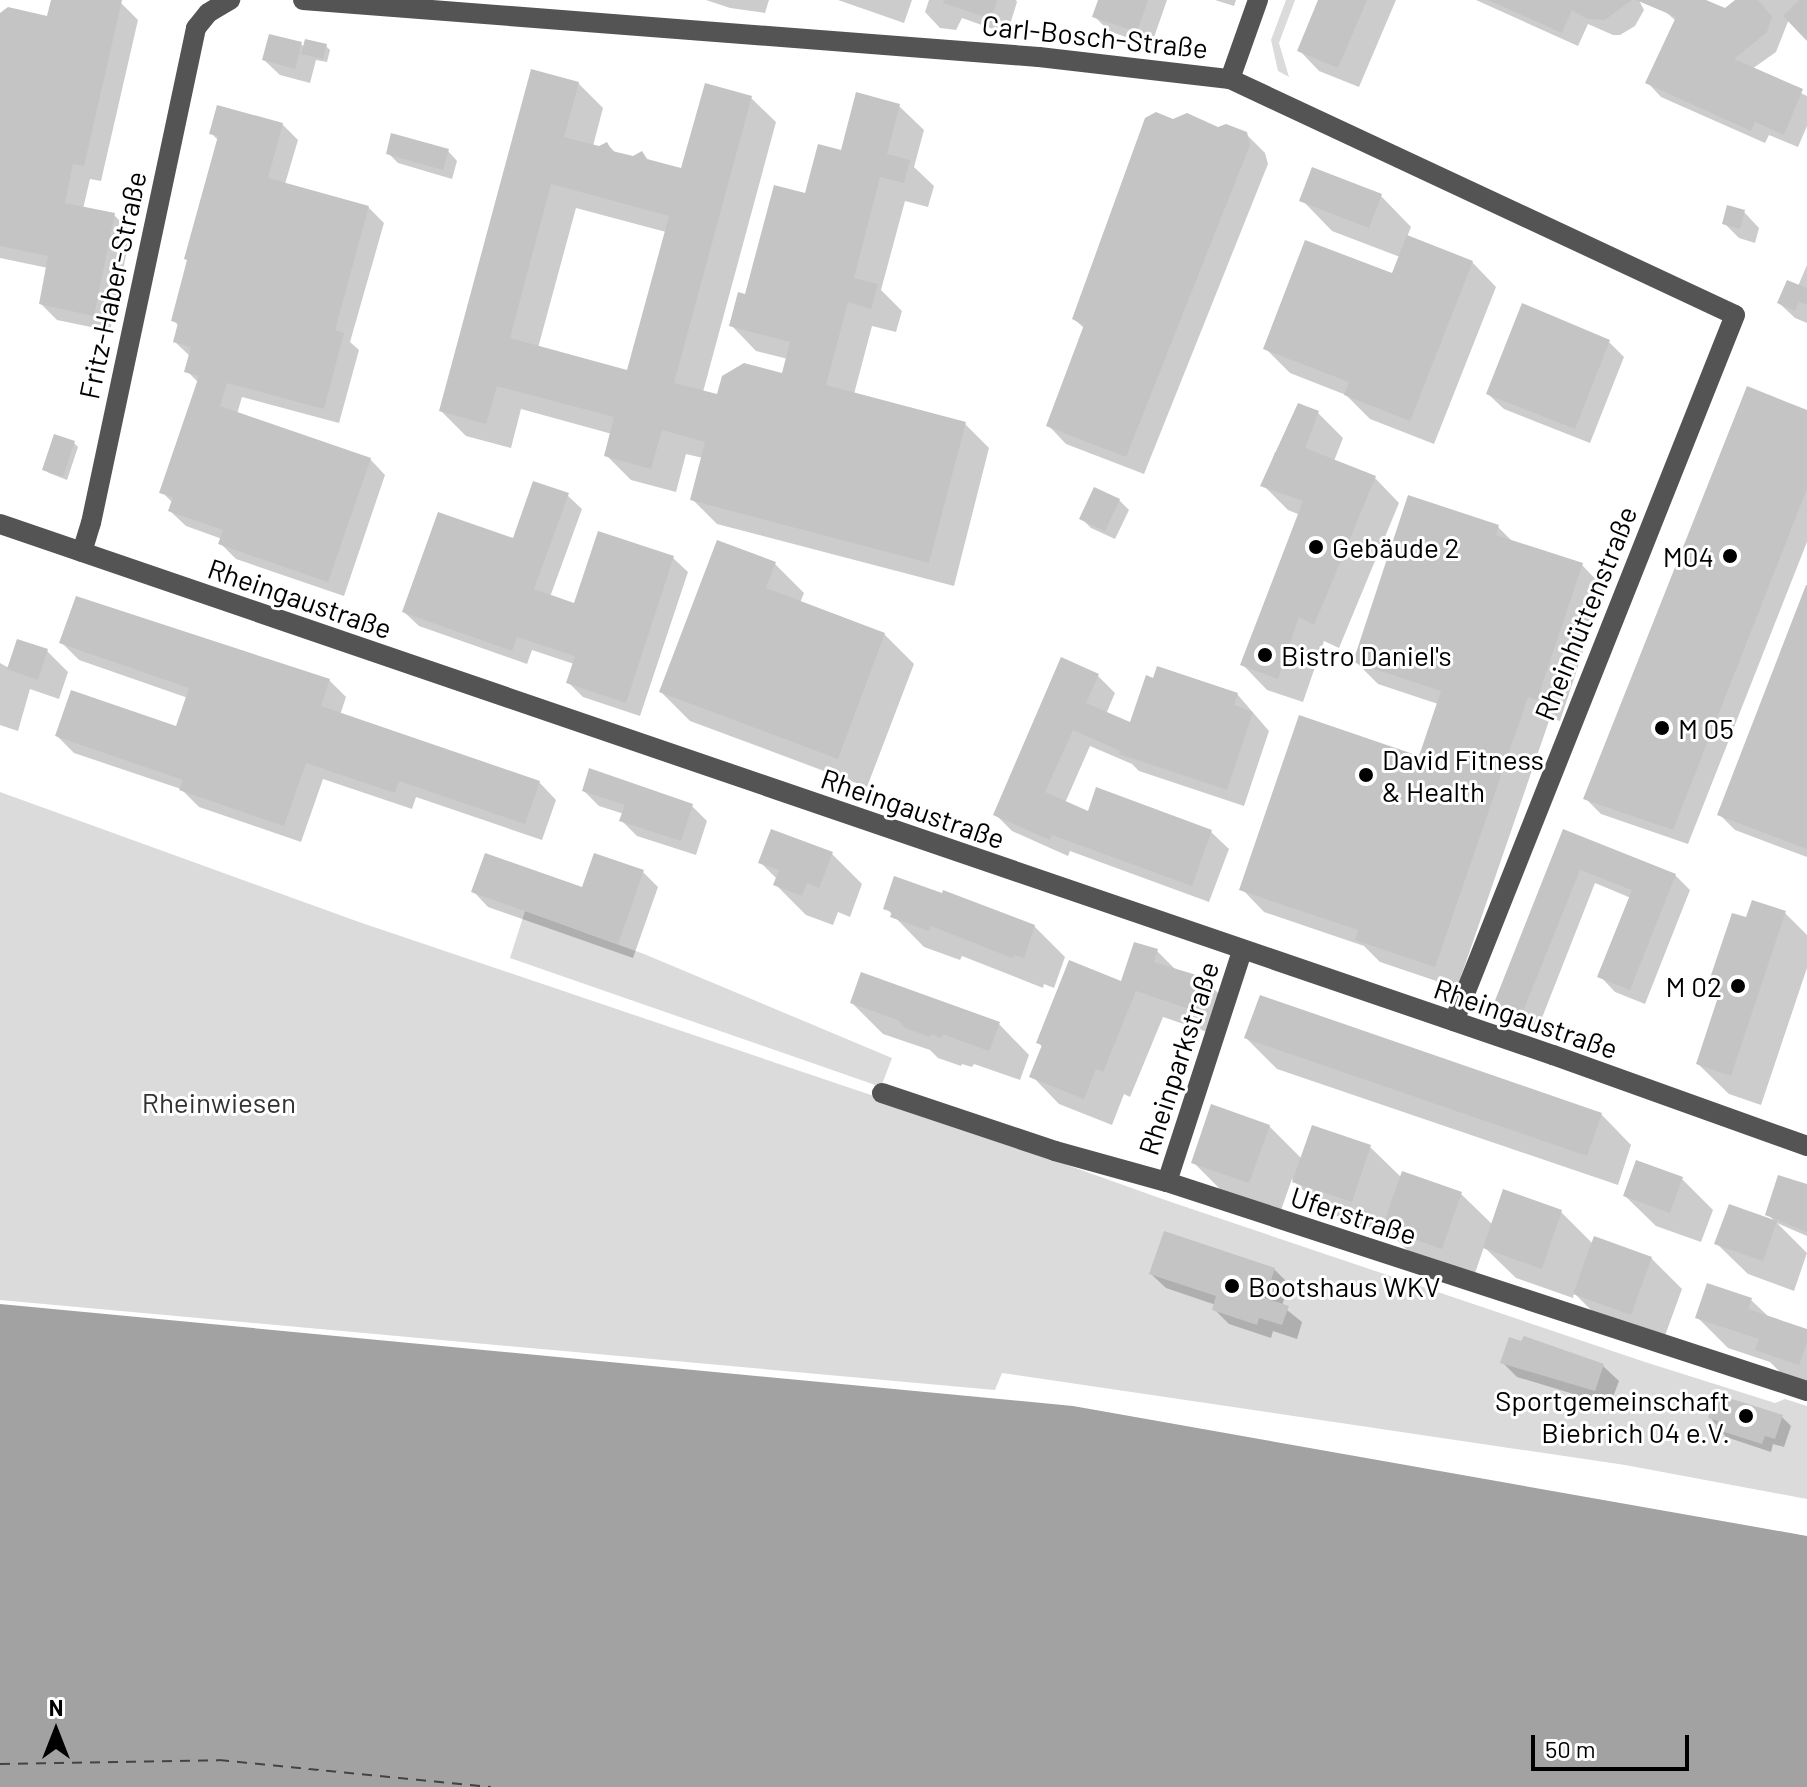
<!DOCTYPE html>
<meta charset="utf-8">
<style>
body{margin:0}
#map{position:relative;width:1807px;height:1787px;overflow:hidden;background:#fff;font-family:Barlow,sans-serif}
div>[style]{position:absolute}
.green>*{inset:0;background:#dbdbdb}
.water>*{inset:0;background:#a2a2a2}
.shadow>*{inset:0;background:#0003}
.ferry>*{height:2px;margin-top:-1px;transform-origin:0;background:repeating-linear-gradient(90deg,#434343 0 10px,transparent 0 18px)}
.building>*{inset:0;background:#c4c4c4}
.minor>*{height:20px;margin:-10px;padding:0 10px;transform-origin:10px;border-radius:10px;background:#545454}
.dots>*{width:22px;height:22px;translate:-50% -50%;box-sizing:border-box;border:4px solid #fff;border-radius:50%}
span{translate:-50% -50%;white-space:nowrap;text-align:center;line-height:1.15;-webkit-text-stroke:6px #fff;paint-order:stroke}
.street-label{font-size:28px;color:#000}
.poi-label{font-size:28px;color:#000}
.left{translate:0 -50%;text-align:left}
.right{translate:-100% -50%;text-align:right}
.park-label{font-size:28px;color:#323232}
.north{position:absolute;left:16px;top:1691px;width:80px;height:80px;-webkit-text-stroke:6px #fff;paint-order:stroke;rotate:0deg;font-size:22px;font-weight:700;line-height:32px;text-align:center;color:#000}
.north::after{content:'';display:block;margin:auto;width:28px;height:36px;background:#000;clip-path:polygon(50% 0,100% 100%,50% 72%,0 100%)}
.scale{position:absolute;left:1531px;top:1735px;width:158px;height:36px;box-sizing:border-box;border:4px solid #000;border-top:0;padding-left:10px;font-size:24px;line-height:28px;white-space:nowrap;color:#000;-webkit-text-stroke:6px #fff;paint-order:stroke}
</style>
<div id="map">
<div class="green">
<i style="clip-path:polygon(1286px 0,1295px 0,1279px 43px,1289px 77px,1278px 71px,1271px 40px)"></i>
<i style="clip-path:polygon(0 792px,359px 922px,874px 1096px,1168px 1201px,1645px 1362px,1775px 1403px,1785px 1399px,1807px 1406px,1807px 1499px,1625px 1465px,1002px 1373px,995px 1390px,0 1300px)"></i>
<i style="clip-path:polygon(525px 911px,644px 954px,892px 1058px,881px 1087px,510px 958px)"></i>
</div>
<div class="water">
<i style="clip-path:polygon(0 1304px,1073px 1406px,1807px 1536px,1807px 1787px,0 1787px)"></i>
</div>
<div class="shadow">
<i style="clip-path:polygon(53px 0,121px 3px,138px 20px,101px 181px,90px 179px,83px 209px,114px 215px,131px 232px,110px 331px,57px 320px,41px 304px,48px 268px,0 258px,0 15px,49px 18px)"></i>
<i style="clip-path:polygon(706px 0,769px 0,765px 13px,730px 8px)"></i>
<i style="clip-path:polygon(838px 0,912px 0,904px 23px)"></i>
<i style="clip-path:polygon(929px 0,1016px 0,1017px 2px,1007px 34px,962px 18px,956px 30px,940px 28px,925px 12px)"></i>
<i style="clip-path:polygon(1100px 0,1167px 0,1151px 46px,1109px 31px,1094px 16px)"></i>
<i style="clip-path:polygon(1215px 0,1236px 0,1234px 6px)"></i>
<i style="clip-path:polygon(1320px 0,1396px 0,1359px 87px,1319px 71px,1299px 50px)"></i>
<i style="clip-path:polygon(1476px 0,1639px 0,1644px 10px,1635px 26px,1620px 35px,1613px 35px,1588px 24px,1578px 46px)"></i>
<i style="clip-path:polygon(1652px 0,1705px 0,1725px 10px,1746px 0,1807px 0,1807px 36px,1789px 19px,1776px 52px,1752px 69px,1807px 96px,1807px 126px,1798px 147px,1769px 135px,1765px 143px,1661px 97px,1648px 83px,1676px 21px)"></i>
<i style="clip-path:polygon(301px 44px,305px 48px,326px 46px,330px 50px,327px 62px,316px 60px,310px 83px,280px 75px,264px 60px)"></i>
<i style="clip-path:polygon(evenodd,578px 83px,603px 108px,593px 146px,600px 148px,607px 144px,617px 154px,633px 159px,642px 154px,650px 162px,683px 171px,751px 98px,776px 122px,703px 392px,718px 396px,783px 376px,788px 359px,756px 351px,732px 326px,806px 196px,842px 153px,899px 106px,924px 130px,914px 167px,934px 186px,928px 207px,905px 201px,881px 290px,902px 311px,896px 332px,872px 326px,854px 394px,964px 423px,989px 448px,954px 586px,717px 524px,692px 499px,703px 458px,686px 454px,676px 492px,631px 480px,606px 455px,612px 434px,521px 409px,511px 448px,466px 436px,441px 411px,578px 83px,576px 208px,666px 232px,628px 372px,538px 348px,576px 208px)"></i>
<i style="clip-path:polygon(1173px 122px,1246px 134px,1265px 153px,1268px 164px,1144px 474px,1066px 444px,1048px 425px,1085px 329px,1074px 319px)"></i>
<i style="clip-path:polygon(282px 124px,298px 140px,285px 184px,368px 207px,384px 223px,350px 342px,359px 350px,339px 423px,242px 397px,237px 414px,370px 459px,385px 475px,344px 596px,236px 559px,220px 543px,222px 539px,186px 526px,170px 511px,173px 503px,162px 492px,199px 383px,187px 371px,191px 357px,175px 342px,179px 326px,173px 320px,219px 141px,212px 134px)"></i>
<i style="clip-path:polygon(448px 151px,457px 161px,452px 179px,398px 163px,388px 153px)"></i>
<i style="clip-path:polygon(1381px 196px,1411px 227px,1407px 237px,1472px 262px,1496px 287px,1434px 444px,1370px 419px,1346px 395px,1290px 373px,1266px 349px,1393px 276px,1400px 257px,1332px 231px,1302px 200px)"></i>
<i style="clip-path:polygon(1744px 212px,1759px 228px,1755px 243px,1739px 238px,1724px 223px)"></i>
<i style="clip-path:polygon(1807px 265px,1807px 323px,1795px 318px,1779px 303px,1798px 286px)"></i>
<i style="clip-path:polygon(1609px 342px,1624px 357px,1590px 443px,1504px 409px,1488px 394px)"></i>
<i style="clip-path:polygon(1807px 412px,1807px 542px,1688px 844px,1601px 814px,1586px 799px)"></i>
<i style="clip-path:polygon(1318px 413px,1343px 438px,1334px 461px,1375px 478px,1399px 503px,1339px 648px,1324px 641px,1303px 702px,1267px 690px,1243px 665px,1300px 515px,1288px 510px,1263px 485px,1275px 452px,1280px 453px)"></i>
<i style="clip-path:polygon(74px 443px,78px 447px,67px 480px,49px 473px,44px 469px)"></i>
<i style="clip-path:polygon(567px 495px,582px 509px,550px 597px,575px 606px,673px 558px,688px 572px,640px 716px,583px 697px,568px 682px,574px 664px,532px 650px,527px 664px,419px 626px,404px 612px,514px 541px)"></i>
<i style="clip-path:polygon(1119px 500px,1129px 510px,1115px 539px,1091px 528px,1081px 518px)"></i>
<i style="clip-path:polygon(1498px 527px,1513px 542px,1582px 565px,1604px 588px,1560px 721px,1550px 718px,1457px 988px,1380px 962px,1364px 946px,1264px 912px,1242px 889px,1420px 759px,1438px 704px,1378px 684px,1355px 661px)"></i>
<i style="clip-path:polygon(775px 564px,804px 593px,800px 603px,884px 634px,914px 664px,867px 787px,690px 721px,661px 692px)"></i>
<i style="clip-path:polygon(1807px 587px,1807px 857px,1735px 830px,1720px 815px)"></i>
<i style="clip-path:polygon(62px 643px,329px 680px,346px 697px,340px 715px,539px 782px,556px 800px,542px 840px,416px 797px,412px 809px,323px 779px,301px 842px,199px 807px,181px 789px,74px 753px,57px 736px,178px 728px,188px 698px,79px 660px)"></i>
<i style="clip-path:polygon(47px 651px,68px 672px,59px 699px,30px 689px,18px 731px,0 725px,0 663px,9px 668px)"></i>
<i style="clip-path:polygon(1097px 675px,1115px 693px,1106px 714px,1131px 725px,1237px 694px,1269px 731px,1244px 806px,1139px 771px,1132px 764px,1090px 746px,1065px 803px,1089px 814px,1098px 790px,1211px 832px,1229px 849px,1209px 902px,1070px 851px,1068px 856px,1012px 831px,995px 814px)"></i>
<i style="clip-path:polygon(584px 791px,692px 806px,707px 821px,696px 855px,637px 836px,622px 821px,624px 814px,599px 806px)"></i>
<i style="clip-path:polygon(1564px 832px,1675px 875px,1690px 890px,1645px 1004px,1615px 992px,1600px 976px,1631px 898px,1595px 883px,1538px 1028px,1512px 1018px,1497px 1003px)"></i>
<i style="clip-path:polygon(832px 854px,862px 884px,850px 917px,838px 912px,833px 925px,806px 915px,775px 884px,777px 879px,760px 862px)"></i>
<i style="clip-path:polygon(643px 872px,658px 887px,633px 958px,488px 907px,473px 891px,583px 890px)"></i>
<i style="clip-path:polygon(886px 908px,1034px 926px,1065px 957px,1054px 988px,1044px 984px,1043px 988px,962px 956px,960px 960px,924px 947px)"></i>
<i style="clip-path:polygon(1785px 913px,1807px 935px,1807px 968px,1761px 1105px,1729px 1094px,1698px 1064px,1721px 994px,1711px 983px,1747px 919px)"></i>
<i style="clip-path:polygon(1157px 951px,1177px 971px,1205px 980px,1232px 1007px,1222px 1037px,1163px 1017px,1130px 1097px,1124px 1094px,1112px 1125px,1059px 1104px,1032px 1076px,1043px 1048px,1038px 1042px,1122px 984px)"></i>
<i style="clip-path:polygon(852px 1003px,999px 1024px,1029px 1055px,1020px 1080px,974px 1064px,972px 1067px,962px 1064px,961px 1066px,938px 1058px,930px 1050px,883px 1034px)"></i>
<i style="clip-path:polygon(1246px 1038px,1601px 1114px,1631px 1145px,1618px 1185px,1277px 1069px)"></i>
<i style="clip-path:polygon(1269px 1126px,1302px 1159px,1370px 1147px,1402px 1178px,1461px 1194px,1493px 1225px,1561px 1212px,1593px 1244px,1651px 1258px,1682px 1289px,1662px 1344px,1606px 1325px,1574px 1293px,1573px 1298px,1516px 1278px,1484px 1247px,1473px 1279px,1415px 1258px,1384px 1227px,1383px 1232px,1325px 1212px,1292px 1179px,1280px 1213px,1224px 1193px,1193px 1162px)"></i>
<i style="clip-path:polygon(1682px 1179px,1713px 1210px,1701px 1242px,1656px 1226px,1625px 1196px)"></i>
<i style="clip-path:polygon(1807px 1196px,1807px 1236px,1777px 1223px,1807px 1253px,1794px 1291px,1748px 1274px,1717px 1244px,1776px 1223px,1768px 1214px)"></i>
<i style="clip-path:polygon(1274px 1269px,1289px 1284px,1282px 1306px,1302px 1322px,1297px 1339px,1273px 1331px,1271px 1338px,1229px 1324px,1214px 1309px,1216px 1305px,1166px 1288px,1151px 1274px)"></i>
<i style="clip-path:polygon(1751px 1300px,1770px 1318px,1807px 1331px,1807px 1387px,1788px 1380px,1770px 1362px,1728px 1348px,1697px 1317px)"></i>
<i style="clip-path:polygon(1502px 1362px,1603px 1366px,1619px 1381px,1610px 1405px,1517px 1377px)"></i>
<i style="clip-path:polygon(1710px 1417px,1782px 1417px,1791px 1426px,1784px 1447px,1773px 1444px,1771px 1452px,1726px 1437px)"></i>
</div>
<div class="ferry">
<i style="left:0;top:1764px;width:219px;rotate:-1deg"></i>
<i style="left:219px;top:1760px;width:273px;rotate:5.7deg"></i>
</div>
<div class="building">
<i style="clip-path:polygon(51px 0,122px 0,84px 166px,73px 164px,65px 203px,115px 213px,94px 316px,39px 304px,48px 256px,0 246px,0 13px,8px 7px,47px 16px)"></i>
<i style="clip-path:polygon(944px 0,997px 0,991px 19px,943px 3px)"></i>
<i style="clip-path:polygon(1098px 0,1148px 0,1137px 32px,1092px 17px)"></i>
<i style="clip-path:polygon(1318px 0,1367px 0,1338px 68px,1297px 51px)"></i>
<i style="clip-path:polygon(1488px 0,1632px 0,1605px 20px,1587px 19px,1572px 10px,1562px 33px)"></i>
<i style="clip-path:polygon(1636px 0,1706px 0,1725px 8px,1735px 0,1757px 0,1762px 4px,1772px 17px,1767px 32px,1734px 59px,1803px 89px,1784px 135px,1755px 122px,1751px 131px,1645px 83px,1676px 17px)"></i>
<i style="clip-path:polygon(1799px 0,1807px 0,1807px 41px,1783px 16px)"></i>
<i style="clip-path:polygon(269px 34px,302px 42px,295px 69px,262px 60px)"></i>
<i style="clip-path:polygon(305px 39px,327px 44px,323px 59px,301px 54px)"></i>
<i style="clip-path:polygon(evenodd,531px 69px,579px 82px,564px 137px,599px 146px,607px 142px,612px 151px,633px 156px,642px 151px,647px 159px,681px 168px,705px 83px,752px 96px,674px 383px,717px 394px,722px 376px,744px 363px,782px 373px,790px 342px,729px 326px,738px 292px,745px 294px,774px 185px,805px 193px,818px 144px,841px 150px,856px 92px,900px 104px,887px 154px,910px 160px,904px 183px,880px 177px,854px 278px,878px 284px,871px 309px,848px 302px,826px 385px,966px 422px,929px 563px,690px 500px,705px 442px,662px 430px,651px 469px,604px 456px,614px 417px,497px 386px,486px 424px,439px 411px,531px 69px,551px 184px,669px 216px,627px 370px,510px 338px,551px 184px)"></i>
<i style="clip-path:polygon(217px 105px,283px 123px,268px 178px,369px 206px,335px 330px,344px 333px,324px 409px,227px 383px,220px 406px,371px 458px,328px 582px,218px 544px,223px 530px,168px 511px,173px 497px,159px 493px,199px 376px,184px 372px,191px 347px,173px 342px,178px 323px,171px 321px,187px 260px,184px 259px,218px 136px,209px 134px)"></i>
<i style="clip-path:polygon(1156px 112px,1173px 119px,1187px 113px,1218px 127px,1226px 124px,1247px 132px,1250px 145px,1126px 457px,1046px 426px,1084px 325px,1072px 319px,1145px 118px)"></i>
<i style="clip-path:polygon(391px 133px,449px 149px,443px 170px,386px 154px)"></i>
<i style="clip-path:polygon(1312px 167px,1382px 194px,1369px 228px,1299px 201px)"></i>
<i style="clip-path:polygon(1727px 205px,1745px 210px,1740px 229px,1722px 224px)"></i>
<i style="clip-path:polygon(1407px 235px,1473px 261px,1410px 421px,1344px 395px,1349px 382px,1263px 349px,1305px 240px,1392px 273px)"></i>
<i style="clip-path:polygon(1787px 280px,1807px 288px,1807px 305px,1799px 302px,1795px 311px,1777px 303px)"></i>
<i style="clip-path:polygon(1522px 303px,1610px 340px,1575px 429px,1486px 394px)"></i>
<i style="clip-path:polygon(1747px 386px,1807px 410px,1807px 489px,1673px 830px,1583px 799px)"></i>
<i style="clip-path:polygon(1298px 403px,1319px 411px,1305px 448px,1376px 476px,1314px 625px,1299px 617px,1278px 679px,1240px 665px,1303px 501px,1260px 486px)"></i>
<i style="clip-path:polygon(54px 434px,75px 441px,63px 477px,42px 470px)"></i>
<i style="clip-path:polygon(533px 481px,569px 493px,534px 589px,574px 603px,598px 531px,674px 556px,626px 703px,566px 683px,575px 656px,517px 637px,512px 651px,402px 612px,438px 512px,513px 538px)"></i>
<i style="clip-path:polygon(1094px 487px,1120px 499px,1105px 531px,1079px 519px)"></i>
<i style="clip-path:polygon(1408px 495px,1499px 525px,1496px 535px,1583px 563px,1537px 700px,1528px 697px,1435px 967px,1355px 940px,1358px 930px,1239px 890px,1299px 715px,1419px 756px,1441px 691px,1353px 662px)"></i>
<i style="clip-path:polygon(717px 540px,776px 562px,766px 588px,885px 633px,838px 759px,659px 692px)"></i>
<i style="clip-path:polygon(1806px 585px,1807px 585px,1807px 849px,1717px 815px)"></i>
<i style="clip-path:polygon(76px 596px,330px 679px,321px 706px,540px 781px,525px 824px,399px 781px,395px 793px,306px 763px,284px 826px,179px 790px,183px 780px,55px 736px,71px 690px,176px 726px,189px 688px,59px 643px)"></i>
<i style="clip-path:polygon(17px 639px,48px 649px,38px 680px,7px 669px)"></i>
<i style="clip-path:polygon(1061px 657px,1099px 674px,1086px 703px,1130px 722px,1146px 675px,1153px 678px,1157px 666px,1238px 693px,1234px 705px,1253px 712px,1227px 790px,1119px 754px,1120px 751px,1073px 730px,1045px 792px,1088px 811px,1096px 787px,1212px 830px,1192px 886px,1052px 835px,1050px 840px,993px 815px)"></i>
<i style="clip-path:polygon(589px 768px,693px 804px,681px 841px,619px 821px,625px 805px,582px 791px)"></i>
<i style="clip-path:polygon(771px 829px,833px 852px,819px 888px,807px 883px,802px 896px,773px 885px,779px 870px,758px 863px)"></i>
<i style="clip-path:polygon(1563px 829px,1676px 874px,1630px 990px,1597px 977px,1632px 890px,1580px 870px,1522px 1014px,1494px 1003px)"></i>
<i style="clip-path:polygon(485px 853px,582px 887px,594px 853px,644px 870px,618px 944px,471px 892px)"></i>
<i style="clip-path:polygon(894px 876px,942px 893px,943px 890px,1035px 925px,1024px 958px,1014px 955px,1012px 958px,931px 926px,929px 931px,890px 917px,892px 912px,883px 909px)"></i>
<i style="clip-path:polygon(1752px 900px,1786px 911px,1731px 1076px,1696px 1064px,1721px 988px,1708px 984px,1732px 913px,1746px 917px)"></i>
<i style="clip-path:polygon(1134px 942px,1158px 949px,1154px 962px,1206px 978px,1195px 1011px,1136px 991px,1103px 1072px,1096px 1069px,1084px 1099px,1029px 1077px,1042px 1045px,1036px 1043px,1069px 960px,1121px 981px)"></i>
<i style="clip-path:polygon(861px 972px,1000px 1022px,989px 1051px,943px 1034px,941px 1038px,931px 1034px,930px 1037px,905px 1028px,898px 1020px,850px 1003px)"></i>
<i style="clip-path:polygon(1260px 995px,1602px 1113px,1587px 1156px,1244px 1038px)"></i>
<i style="clip-path:polygon(1211px 1104px,1270px 1125px,1249px 1183px,1191px 1163px)"></i>
<i style="clip-path:polygon(1312px 1125px,1371px 1145px,1352px 1202px,1292px 1182px)"></i>
<i style="clip-path:polygon(1636px 1160px,1683px 1177px,1670px 1213px,1623px 1196px)"></i>
<i style="clip-path:polygon(1402px 1171px,1462px 1192px,1442px 1249px,1382px 1228px)"></i>
<i style="clip-path:polygon(1778px 1175px,1807px 1184px,1807px 1232px,1765px 1215px)"></i>
<i style="clip-path:polygon(1503px 1189px,1562px 1210px,1542px 1269px,1483px 1248px)"></i>
<i style="clip-path:polygon(1729px 1204px,1777px 1221px,1763px 1261px,1714px 1244px)"></i>
<i style="clip-path:polygon(1164px 1231px,1275px 1268px,1265px 1298px,1289px 1306px,1282px 1325px,1259px 1318px,1257px 1325px,1212px 1310px,1216px 1296px,1149px 1274px)"></i>
<i style="clip-path:polygon(1594px 1236px,1652px 1257px,1631px 1315px,1573px 1294px)"></i>
<i style="clip-path:polygon(1707px 1283px,1752px 1298px,1748px 1309px,1807px 1329px,1807px 1342px,1799px 1365px,1755px 1350px,1759px 1339px,1695px 1318px)"></i>
<i style="clip-path:polygon(1524px 1336px,1604px 1364px,1595px 1391px,1500px 1363px,1509px 1337px,1521px 1341px)"></i>
<i style="clip-path:polygon(1716px 1394px,1783px 1415px,1775px 1439px,1765px 1436px,1762px 1444px,1715px 1429px,1718px 1421px,1708px 1418px)"></i>
</div>
<div class="minor">
<i style="left:303px;top:0;width:738px;rotate:4.43deg"></i>
<i style="left:1039px;top:57px;width:192px;rotate:6.6deg"></i>
<i style="left:1230px;top:79px;width:557px;rotate:25.05deg"></i>
<i style="left:1735px;top:315px;width:760px;rotate:111.7deg"></i>
<i style="left:1230px;top:79px;width:84px;rotate:-70.5deg"></i>
<i style="left:0;top:524px;width:1641px;rotate:18.88deg"></i>
<i style="left:1553px;top:1055px;width:270px;rotate:19.7deg"></i>
<i style="left:82px;top:552px;width:30px;rotate:-73deg"></i>
<i style="left:91px;top:523px;width:506px;rotate:-78.02deg"></i>
<i style="left:196px;top:28px;width:19px;rotate:-51deg"></i>
<i style="left:208px;top:13px;width:26px;rotate:-31deg"></i>
<i style="left:882px;top:1093px;width:182px;rotate:18.5deg"></i>
<i style="left:1055px;top:1151px;width:116px;rotate:15.5deg"></i>
<i style="left:1167px;top:1182px;width:673px;rotate:18.09deg"></i>
<i style="left:1167px;top:1182px;width:243px;rotate:-72deg"></i>
</div>
<div class="dots">
<i style="left:1316px;top:547px;background:#000"></i>
<i style="left:1730px;top:556px;background:#000"></i>
<i style="left:1265px;top:655px;background:#000"></i>
<i style="left:1662px;top:728px;background:#000"></i>
<i style="left:1366px;top:775px;background:#000"></i>
<i style="left:1738px;top:986px;background:#000"></i>
<i style="left:1232px;top:1286px;background:#000"></i>
<i style="left:1746px;top:1416px;background:#000"></i>
</div>
<div class="street-label">
<span style="left:1095px;top:36px;rotate:6deg">Carl-Bosch-Straße</span>
<span style="left:112px;top:285px;rotate:-78deg">Fritz-Haber-Straße</span>
<span style="left:300px;top:598px;rotate:19deg">Rheingaustraße</span>
<span style="left:1585px;top:613px;rotate:-68deg">Rheinhüttenstraße</span>
<span style="left:913px;top:808px;rotate:19deg">Rheingaustraße</span>
<span style="left:1526px;top:1018px;rotate:19deg">Rheingaustraße</span>
<span style="left:1178px;top:1058px;rotate:-72deg">Rheinparkstraße</span>
<span style="left:1354px;top:1215px;rotate:18deg">Uferstraße</span>
</div>
<div class="poi-label">
<span class="left" style="left:1332px;top:547px">Gebäude 2</span>
<span class="right" style="left:1714px;top:556px">M04</span>
<span class="left" style="left:1281px;top:655px">Bistro Daniel's</span>
<span class="left" style="left:1678px;top:728px">M 05</span>
<span class="left" style="left:1382px;top:775px">David Fitness<br>&amp; Health</span>
<span class="right" style="left:1722px;top:986px">M 02</span>
<span class="left" style="left:1248px;top:1286px">Bootshaus WKV</span>
<span class="right" style="left:1730px;top:1416px">Sportgemeinschaft<br>Biebrich 04 e.V.</span>
</div>
<div class="park-label">
<span style="left:219px;top:1102px">Rheinwiesen</span>
</div>
<div class="north">N</div>
<div class="scale">50 m</div>
</div>
